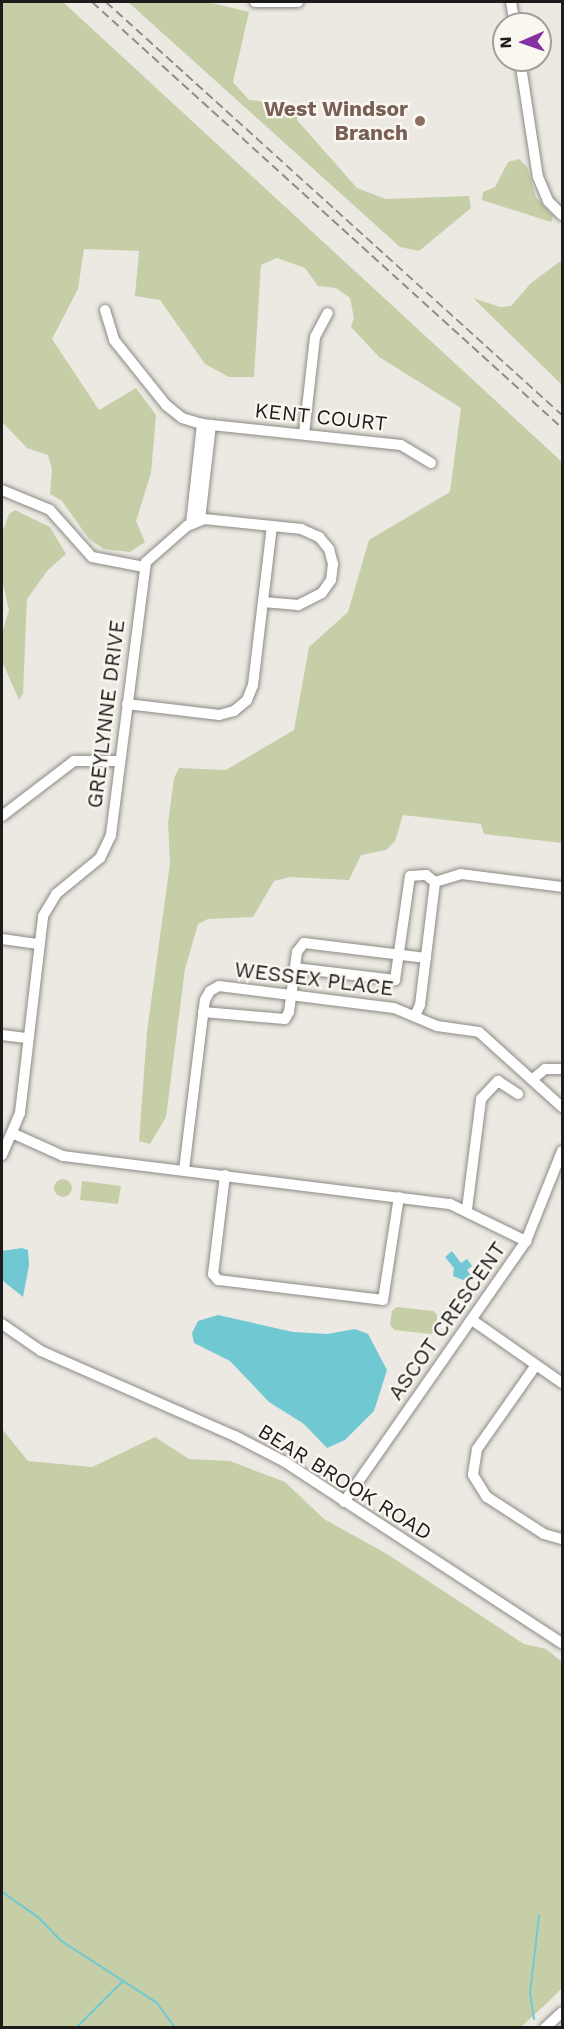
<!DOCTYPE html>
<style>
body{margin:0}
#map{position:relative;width:564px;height:2029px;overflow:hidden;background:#ece9e3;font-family:"Work Sans",sans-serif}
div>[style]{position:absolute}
.green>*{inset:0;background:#c6cea7}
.round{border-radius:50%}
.water>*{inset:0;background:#70c8d3}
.stream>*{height:2px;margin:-1px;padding:0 1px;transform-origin:1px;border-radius:1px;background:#70c8d3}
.roads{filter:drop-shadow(0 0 2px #8c8a84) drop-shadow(0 0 2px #8c8a84)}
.minor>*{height:10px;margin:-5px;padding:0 5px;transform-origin:5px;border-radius:5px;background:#fff}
.rail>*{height:2px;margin-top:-1px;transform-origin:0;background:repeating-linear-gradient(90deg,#8f8c88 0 9px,transparent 0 13.5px)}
.dots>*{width:16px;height:16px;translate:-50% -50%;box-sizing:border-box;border:3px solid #faf7f0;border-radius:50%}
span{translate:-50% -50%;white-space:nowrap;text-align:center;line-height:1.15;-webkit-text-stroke:4.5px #faf7f0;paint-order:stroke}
.education-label{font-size:21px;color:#785e54;font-weight:700}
.right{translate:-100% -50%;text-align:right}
.street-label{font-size:21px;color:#1e1c1a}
.frame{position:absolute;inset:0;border:3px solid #1e1c1a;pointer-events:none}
.north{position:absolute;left:492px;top:12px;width:60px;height:60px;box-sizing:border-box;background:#faf7f0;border:2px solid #a29f9a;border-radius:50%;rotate:268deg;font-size:16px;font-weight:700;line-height:24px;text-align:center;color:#1e1c1a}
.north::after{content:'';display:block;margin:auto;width:21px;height:27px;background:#8532a1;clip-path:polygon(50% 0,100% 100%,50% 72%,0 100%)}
</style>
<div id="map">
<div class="green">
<i style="clip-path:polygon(2px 2px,63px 2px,562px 462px,562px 843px,484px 834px,481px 824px,403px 815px,395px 841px,386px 850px,361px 855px,349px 880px,290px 877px,274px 881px,253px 917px,208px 919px,198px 924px,185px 969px,166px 1117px,150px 1144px,139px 1141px,147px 1032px,170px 863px,168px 823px,174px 778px,179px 768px,226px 770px,294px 730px,309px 647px,348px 612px,369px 540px,450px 492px,461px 408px,379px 357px,351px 327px,354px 318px,350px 298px,336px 288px,318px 286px,305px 268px,277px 258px,261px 265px,254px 377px,229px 377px,205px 364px,160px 300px,135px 296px,139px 251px,84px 249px,78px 289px,52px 339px,99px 410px,136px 388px,156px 415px,151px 473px,136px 521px,145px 542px,130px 552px,104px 549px,89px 539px,62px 501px,50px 494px,52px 469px,48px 455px,27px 448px,2px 422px)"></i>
<i style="clip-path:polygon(128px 2px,208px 2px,249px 12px,233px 82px,249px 100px,292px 104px,297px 109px,297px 120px,357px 188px,386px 199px,469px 196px,471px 208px,419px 251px,400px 247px)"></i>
<i style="clip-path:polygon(519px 159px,527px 167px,536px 197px,553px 216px,551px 222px,482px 200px,483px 192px,495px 187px,508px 162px)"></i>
<i style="clip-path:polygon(562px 260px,562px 385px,473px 298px,500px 307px,511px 306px,531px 283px)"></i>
<i style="clip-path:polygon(15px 510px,50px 527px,66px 554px,48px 570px,27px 599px,23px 694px,19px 700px,2px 661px,3px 630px,9px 610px,2px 580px,2px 533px,9px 514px)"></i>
<i class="round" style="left:54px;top:1179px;width:18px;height:18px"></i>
<i style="clip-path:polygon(82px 1181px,121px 1186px,118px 1204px,80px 1200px)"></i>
<i style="clip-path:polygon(397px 1307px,433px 1311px,437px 1315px,436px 1330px,431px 1334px,394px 1330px,390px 1325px,392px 1311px)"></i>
<i style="clip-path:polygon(2px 1429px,28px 1461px,92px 1467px,155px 1437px,189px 1459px,230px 1461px,285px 1482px,324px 1519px,387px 1554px,524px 1644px,546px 1649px,562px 1662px,562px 1988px,546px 2004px,520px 2028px,2px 2027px)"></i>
</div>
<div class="water">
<i style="clip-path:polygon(22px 1248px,28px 1250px,29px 1265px,23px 1297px,2px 1280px,2px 1251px)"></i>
<i style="clip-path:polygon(452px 1251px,461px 1263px,467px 1259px,472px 1266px,467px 1270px,471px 1275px,463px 1280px,453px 1276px,454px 1268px,445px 1257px)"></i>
<i style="clip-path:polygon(218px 1315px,293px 1332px,327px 1334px,355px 1329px,368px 1334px,387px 1370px,374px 1411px,345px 1440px,327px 1448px,304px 1424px,269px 1402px,230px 1361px,194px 1343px,192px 1333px,198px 1321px)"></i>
</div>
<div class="stream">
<i style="left:2px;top:1892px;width:44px;rotate:34.8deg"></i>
<i style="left:38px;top:1917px;width:32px;rotate:46deg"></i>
<i style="left:60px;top:1940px;width:116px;rotate:33deg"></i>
<i style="left:157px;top:2003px;width:31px;rotate:54deg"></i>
<i style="left:534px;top:2019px;width:26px;rotate:-99deg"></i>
<i style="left:530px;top:1993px;width:78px;rotate:-83.3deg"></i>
<i style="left:76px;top:2028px;width:66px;rotate:-45deg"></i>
</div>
<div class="roads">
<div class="minor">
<i style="left:255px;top:2px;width:43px"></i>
<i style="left:511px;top:2px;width:22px;rotate:80deg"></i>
<i style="left:520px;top:60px;width:118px;rotate:81.3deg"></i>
<i style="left:538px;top:177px;width:26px;rotate:67deg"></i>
<i style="left:548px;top:201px;width:20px;rotate:45deg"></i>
<i style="left:105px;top:310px;width:31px;rotate:73deg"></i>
<i style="left:114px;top:340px;width:83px;rotate:51.3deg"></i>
<i style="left:166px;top:405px;width:21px;rotate:39deg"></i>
<i style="left:182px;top:418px;width:21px;rotate:17deg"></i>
<i style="left:202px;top:424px;width:200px;rotate:6deg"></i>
<i style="left:401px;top:445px;width:35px;rotate:31deg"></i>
<i style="left:304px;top:434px;width:98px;rotate:-83.5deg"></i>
<i style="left:315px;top:337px;width:27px;rotate:-62deg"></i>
<i style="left:2px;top:490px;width:52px;rotate:22.6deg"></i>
<i style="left:50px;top:510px;width:63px;rotate:48.2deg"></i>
<i style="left:92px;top:557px;width:53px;rotate:10.9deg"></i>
<i style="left:200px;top:520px;width:96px;rotate:-83.4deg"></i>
<i style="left:191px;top:524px;width:101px;rotate:-83.7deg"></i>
<i style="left:127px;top:704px;width:93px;rotate:6.8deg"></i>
<i style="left:219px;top:715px;width:16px;rotate:-15deg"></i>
<i style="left:234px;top:711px;width:17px;rotate:-40deg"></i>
<i style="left:247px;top:700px;width:16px;rotate:-68deg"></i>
<i style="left:253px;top:685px;width:160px;rotate:-83.2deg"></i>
<i style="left:2px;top:816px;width:91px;rotate:-37.4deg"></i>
<i style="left:74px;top:761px;width:46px"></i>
<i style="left:2px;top:939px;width:37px;rotate:8deg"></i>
<i style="left:295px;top:968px;width:101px;rotate:6.8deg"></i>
<i style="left:395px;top:980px;width:105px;rotate:-81.8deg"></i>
<i style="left:410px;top:876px;width:16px;rotate:-4deg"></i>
<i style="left:426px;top:875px;width:11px;rotate:38deg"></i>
<i style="left:203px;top:1012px;width:82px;rotate:4.9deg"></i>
<i style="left:285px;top:1019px;width:8px;rotate:-60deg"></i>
<i style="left:289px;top:1012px;width:61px;rotate:-82.4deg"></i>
<i style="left:297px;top:952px;width:11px;rotate:-52deg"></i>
<i style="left:304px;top:943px;width:123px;rotate:7deg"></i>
<i style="left:415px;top:1016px;width:12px;rotate:-66deg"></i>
<i style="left:420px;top:1005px;width:124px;rotate:-83deg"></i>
<i style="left:435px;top:882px;width:27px;rotate:-17deg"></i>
<i style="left:461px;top:874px;width:102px;rotate:7.3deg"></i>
<i style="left:2px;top:1035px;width:26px;rotate:7deg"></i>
<i style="left:533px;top:1079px;width:16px;rotate:-40deg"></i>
<i style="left:545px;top:1069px;width:17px"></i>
<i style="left:12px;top:1133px;width:56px;rotate:24.3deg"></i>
<i style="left:63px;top:1156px;width:390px;rotate:7.1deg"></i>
<i style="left:450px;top:1204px;width:85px;rotate:26deg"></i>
<i style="left:2px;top:1155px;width:46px;rotate:-66.8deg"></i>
<i style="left:20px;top:1113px;width:198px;rotate:-83.3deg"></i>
<i style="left:43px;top:916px;width:26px;rotate:-59deg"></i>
<i style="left:56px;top:894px;width:57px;rotate:-39.3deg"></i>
<i style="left:100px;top:858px;width:25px;rotate:-64deg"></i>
<i style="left:111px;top:835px;width:275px;rotate:-82.7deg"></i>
<i style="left:146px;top:562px;width:55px;rotate:-41.3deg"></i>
<i style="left:187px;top:526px;width:18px;rotate:-22deg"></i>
<i style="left:204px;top:519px;width:98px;rotate:5.9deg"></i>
<i style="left:301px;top:529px;width:20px;rotate:24deg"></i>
<i style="left:319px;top:537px;width:16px;rotate:50deg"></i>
<i style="left:329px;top:549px;width:16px;rotate:75deg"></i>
<i style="left:333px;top:564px;width:16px;rotate:97deg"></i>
<i style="left:331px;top:580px;width:16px;rotate:125deg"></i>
<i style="left:322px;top:593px;width:27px;rotate:153deg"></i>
<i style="left:298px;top:605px;width:35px;rotate:-175deg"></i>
<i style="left:184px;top:1170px;width:171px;rotate:-83deg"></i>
<i style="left:205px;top:1000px;width:10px;rotate:-61deg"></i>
<i style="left:210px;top:991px;width:10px;rotate:-29deg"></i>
<i style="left:219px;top:986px;width:176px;rotate:7.2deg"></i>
<i style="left:394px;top:1008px;width:47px;rotate:22.7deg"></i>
<i style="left:437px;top:1026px;width:42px;rotate:8.1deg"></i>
<i style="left:479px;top:1032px;width:112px;rotate:42.1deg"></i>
<i style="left:225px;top:1175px;width:100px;rotate:96.9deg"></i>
<i style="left:213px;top:1274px;width:8px;rotate:50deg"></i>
<i style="left:218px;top:1280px;width:166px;rotate:6.9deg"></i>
<i style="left:383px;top:1300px;width:104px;rotate:-81.2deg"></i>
<i style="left:467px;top:1209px;width:111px;rotate:-82.7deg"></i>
<i style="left:481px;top:1099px;width:25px;rotate:-47deg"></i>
<i style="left:498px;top:1081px;width:24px;rotate:33deg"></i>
<i style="left:472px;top:1320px;width:110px;rotate:35deg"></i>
<i style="left:2px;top:1324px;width:47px;rotate:34.7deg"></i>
<i style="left:41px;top:1351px;width:212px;rotate:23.7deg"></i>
<i style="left:235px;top:1436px;width:56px;rotate:27.5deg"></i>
<i style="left:285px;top:1462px;width:331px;rotate:33.2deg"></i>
<i style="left:536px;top:1365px;width:103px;rotate:125.1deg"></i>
<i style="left:477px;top:1449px;width:26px;rotate:99deg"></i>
<i style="left:473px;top:1475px;width:26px;rotate:58deg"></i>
<i style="left:487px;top:1497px;width:68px;rotate:33deg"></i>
<i style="left:544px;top:1534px;width:19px;rotate:16deg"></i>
<i style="left:344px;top:1502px;width:318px;rotate:-55.1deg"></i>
<i style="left:526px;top:1241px;width:97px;rotate:-68.2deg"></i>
<i style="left:545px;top:2028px;width:23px;rotate:-43deg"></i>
</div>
</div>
<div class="rail">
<i style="left:92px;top:2px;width:634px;rotate:42.19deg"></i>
<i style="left:106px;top:2px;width:615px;rotate:42.17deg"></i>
</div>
<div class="dots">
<i style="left:420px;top:121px;background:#8d6e63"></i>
</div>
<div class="education-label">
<span class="right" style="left:408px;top:121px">West Windsor<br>Branch</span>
</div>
<div class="street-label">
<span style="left:321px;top:417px;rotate:6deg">KENT COURT</span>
<span style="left:106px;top:714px;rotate:-83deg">GREYLYNNE DRIVE</span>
<span style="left:314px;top:979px;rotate:7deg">WESSEX PLACE</span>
<span style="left:447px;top:1321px;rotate:-55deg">ASCOT CRESCENT</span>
<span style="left:345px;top:1482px;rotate:32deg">BEAR BROOK ROAD</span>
</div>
<div class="frame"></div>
<div class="north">N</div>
</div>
